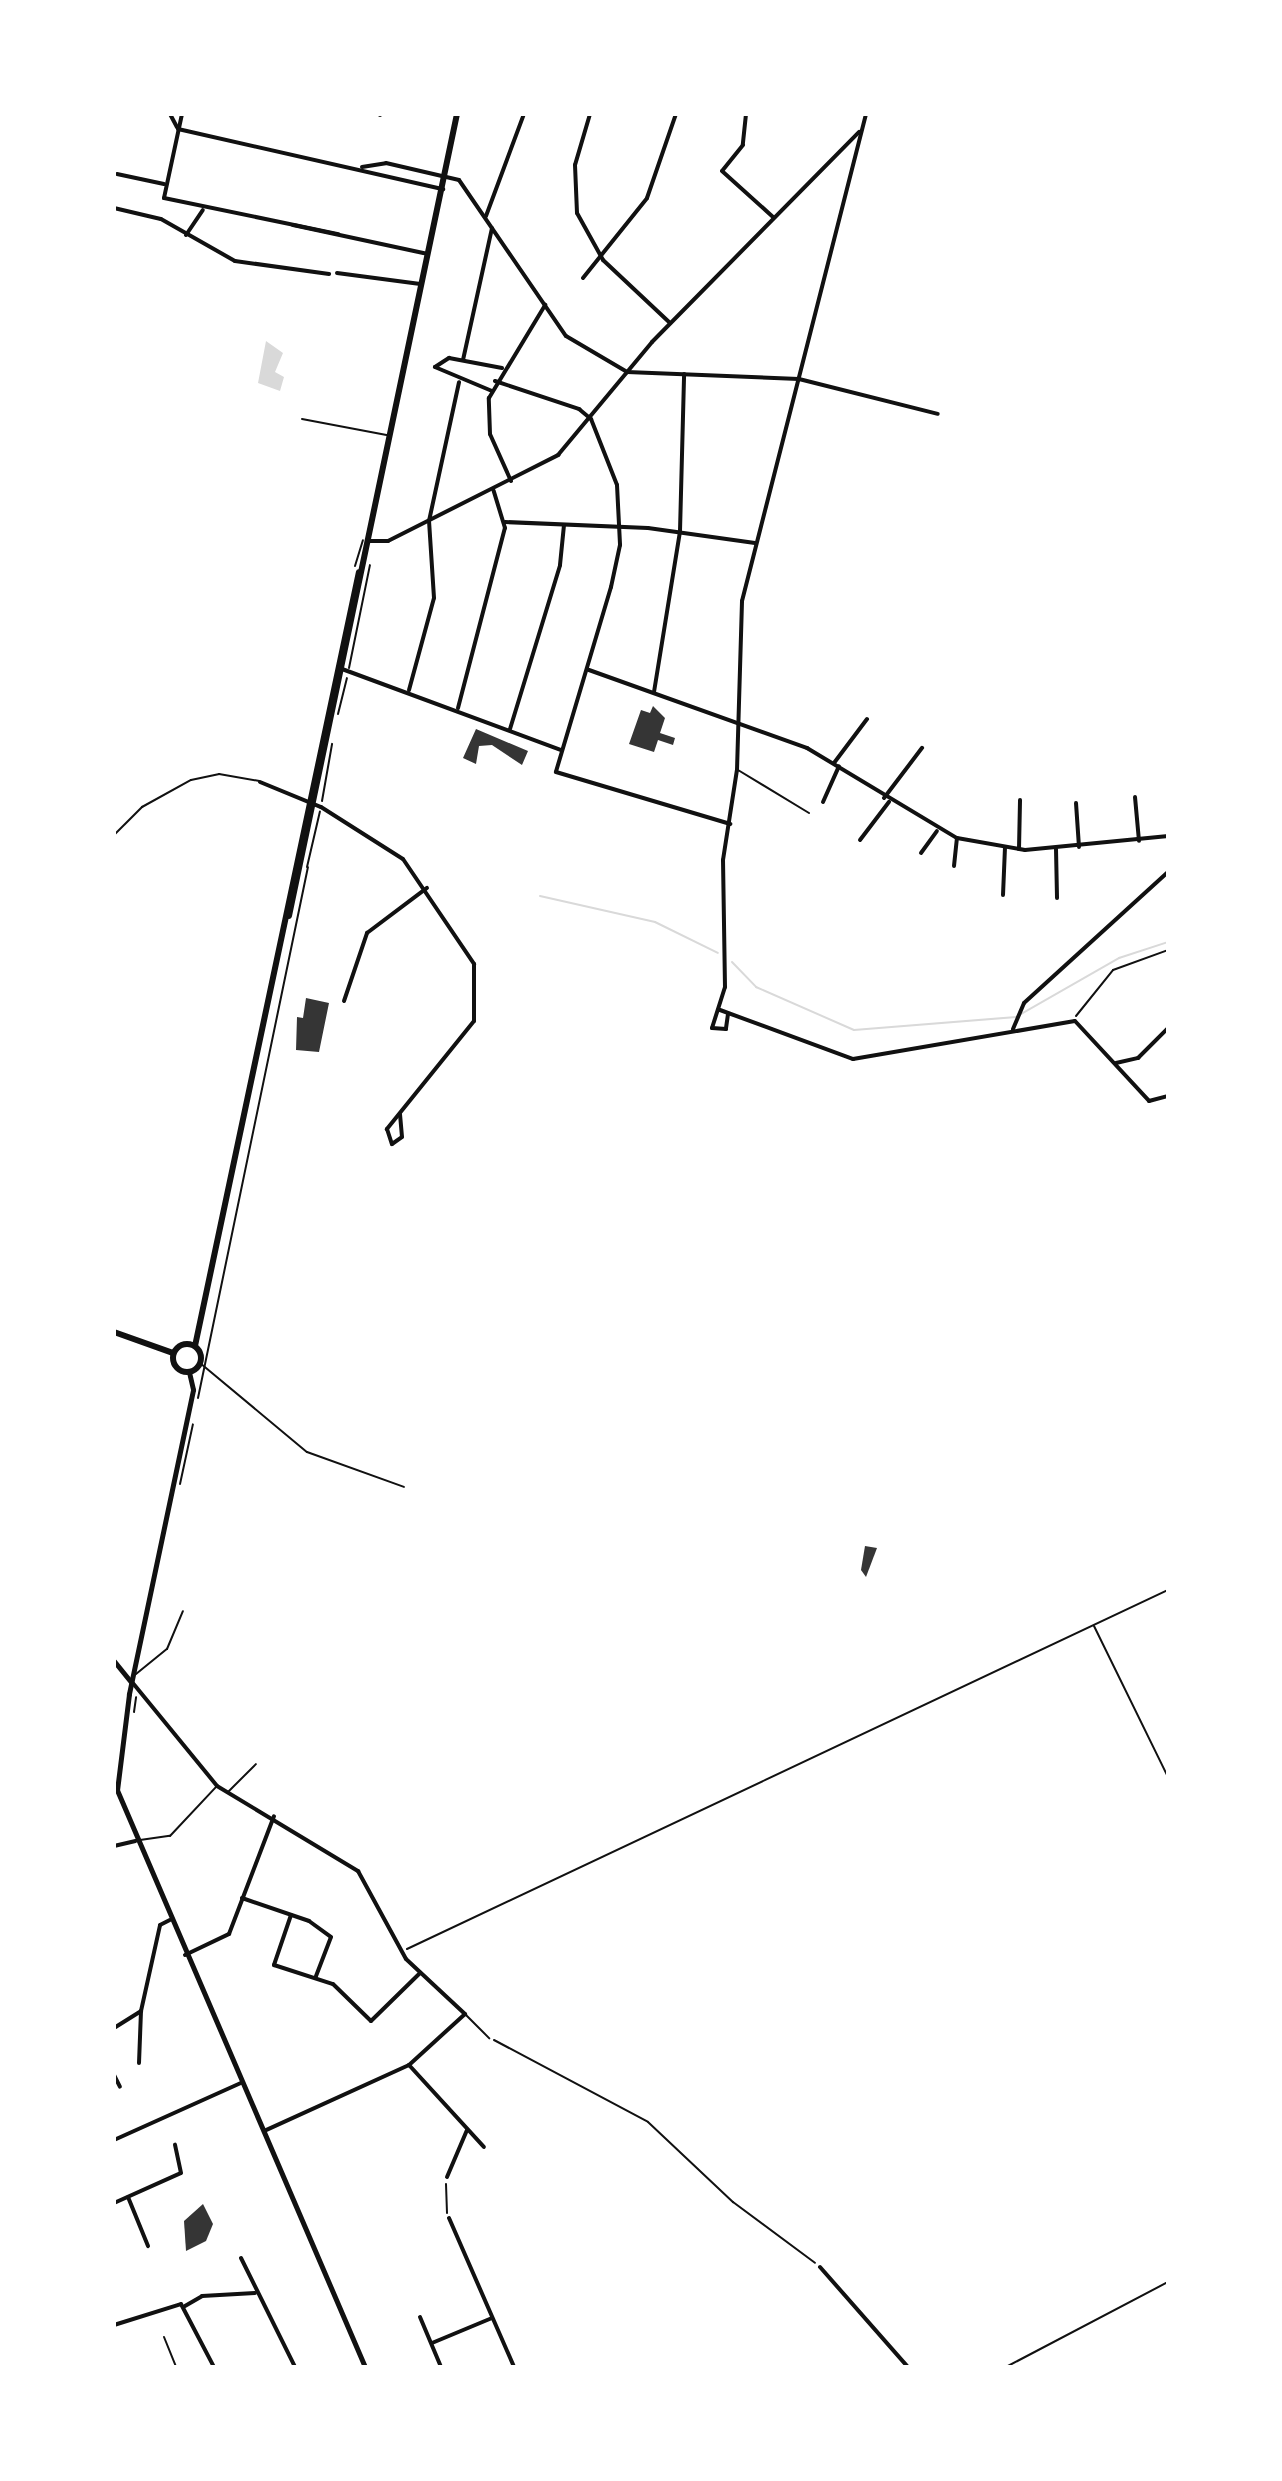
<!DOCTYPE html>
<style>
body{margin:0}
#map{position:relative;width:1282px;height:2481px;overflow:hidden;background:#fff;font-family:Arial,sans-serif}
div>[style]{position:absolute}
.water>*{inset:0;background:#d9d9d9}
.stream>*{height:2px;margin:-1px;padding:0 1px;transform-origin:1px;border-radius:1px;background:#d9d9d9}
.building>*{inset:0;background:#353535}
.path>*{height:2px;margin:-1px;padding:0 1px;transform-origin:1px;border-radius:1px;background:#111}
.service>*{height:2px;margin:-1px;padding:0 1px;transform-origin:1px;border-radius:1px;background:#111}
.minor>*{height:4px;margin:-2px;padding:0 2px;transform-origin:2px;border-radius:2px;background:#111}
.secondary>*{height:5px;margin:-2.5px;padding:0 2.5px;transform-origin:2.5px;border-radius:2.5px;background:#111}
.primary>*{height:6px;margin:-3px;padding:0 3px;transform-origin:3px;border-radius:3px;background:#111}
.primary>.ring{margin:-3px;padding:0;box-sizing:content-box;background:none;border:6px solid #111;border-radius:50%}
span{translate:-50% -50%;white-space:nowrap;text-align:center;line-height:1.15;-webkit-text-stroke:8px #fff;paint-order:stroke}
.frame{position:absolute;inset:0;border:116px solid #fff;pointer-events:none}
</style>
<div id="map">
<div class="water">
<i style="clip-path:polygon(266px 341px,283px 353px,275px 372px,284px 377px,280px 391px,258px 383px)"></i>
</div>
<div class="stream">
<i style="left:540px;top:896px;width:118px;rotate:12.7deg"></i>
<i style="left:655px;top:922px;width:70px;rotate:26.2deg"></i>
<i style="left:732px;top:962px;width:35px;rotate:46deg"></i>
<i style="left:756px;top:987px;width:107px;rotate:23.7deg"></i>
<i style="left:854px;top:1030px;width:163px;rotate:-4.6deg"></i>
<i style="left:1016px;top:1017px;width:119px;rotate:-29.8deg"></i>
<i style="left:1119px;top:958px;width:52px;rotate:-18.1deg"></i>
</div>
<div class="building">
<i style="clip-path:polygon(653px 706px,665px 718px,660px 733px,675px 738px,673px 745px,658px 740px,654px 752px,629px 744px,641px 710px,650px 713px)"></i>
<i style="clip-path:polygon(476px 729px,528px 751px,522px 765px,492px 745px,479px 746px,476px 764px,463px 758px)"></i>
<i style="clip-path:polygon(306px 998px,329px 1003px,319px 1052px,296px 1050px,297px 1017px,303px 1018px)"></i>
<i style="clip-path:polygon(865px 1546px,877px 1548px,866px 1577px,861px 1570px)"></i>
<i style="clip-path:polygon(203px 2204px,213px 2224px,206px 2241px,186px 2251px,184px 2221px)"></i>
</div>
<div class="path">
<i style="left:355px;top:566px;width:27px;rotate:-73deg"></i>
<i style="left:349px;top:668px;width:105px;rotate:-78.5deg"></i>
<i style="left:338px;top:714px;width:37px;rotate:-76deg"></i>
<i style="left:322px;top:801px;width:58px;rotate:-80deg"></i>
<i style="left:307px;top:867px;width:57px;rotate:-76.9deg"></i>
<i style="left:1076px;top:1016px;width:59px;rotate:-51.2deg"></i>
<i style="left:1113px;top:970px;width:59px;rotate:-20deg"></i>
<i style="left:200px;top:1363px;width:139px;rotate:39.8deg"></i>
<i style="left:307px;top:1452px;width:103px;rotate:19.8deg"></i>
<i style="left:198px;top:1398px;width:542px;rotate:-78.3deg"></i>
<i style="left:180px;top:1484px;width:61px;rotate:-77.8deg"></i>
<i style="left:1094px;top:1626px;width:168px;rotate:63.9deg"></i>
<i style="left:134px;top:1712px;width:15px;rotate:-82deg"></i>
<i style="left:407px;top:1949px;width:841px;rotate:-25.26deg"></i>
<i style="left:494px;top:2040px;width:174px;rotate:28deg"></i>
<i style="left:648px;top:2122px;width:117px;rotate:43.3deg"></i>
<i style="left:733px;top:2202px;width:102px;rotate:36.6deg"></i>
<i style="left:446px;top:2184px;width:29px;rotate:88deg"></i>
<i style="left:1006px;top:2367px;width:183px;rotate:-27.7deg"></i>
</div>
<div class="service">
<i style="left:302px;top:419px;width:86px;rotate:10.7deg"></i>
<i style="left:738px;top:770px;width:83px;rotate:31.2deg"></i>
<i style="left:114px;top:835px;width:40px;rotate:-45deg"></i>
<i style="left:142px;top:807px;width:56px;rotate:-28.9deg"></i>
<i style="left:191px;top:780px;width:29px;rotate:-12deg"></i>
<i style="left:219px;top:774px;width:41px;rotate:9.9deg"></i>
<i style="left:136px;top:1674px;width:40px;rotate:-39deg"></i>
<i style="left:167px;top:1649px;width:41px;rotate:-67.2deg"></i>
<i style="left:229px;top:1791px;width:38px;rotate:-45deg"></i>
<i style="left:140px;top:1840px;width:30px;rotate:-8deg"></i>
<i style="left:170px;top:1836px;width:67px;rotate:-46.8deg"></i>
<i style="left:466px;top:2015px;width:33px;rotate:45deg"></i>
<i style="left:164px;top:2337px;width:32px;rotate:68deg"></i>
</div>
<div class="minor">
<i style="left:170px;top:114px;width:15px;rotate:62deg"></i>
<i style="left:182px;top:114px;width:86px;rotate:102.1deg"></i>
<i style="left:164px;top:198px;width:178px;rotate:11.7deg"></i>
<i style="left:590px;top:114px;width:53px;rotate:106.4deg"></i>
<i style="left:575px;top:165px;width:48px;rotate:87.6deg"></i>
<i style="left:577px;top:213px;width:54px;rotate:61deg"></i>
<i style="left:603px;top:260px;width:92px;rotate:43.2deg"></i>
<i style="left:746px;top:114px;width:31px;rotate:96deg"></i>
<i style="left:743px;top:145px;width:33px;rotate:129deg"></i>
<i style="left:722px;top:171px;width:69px;rotate:42deg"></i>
<i style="left:380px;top:115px;width:1px;rotate:-90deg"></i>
<i style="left:178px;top:129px;width:272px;rotate:12.8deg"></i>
<i style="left:362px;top:167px;width:24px;rotate:-9deg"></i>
<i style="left:386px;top:163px;width:75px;rotate:13.1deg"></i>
<i style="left:459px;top:180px;width:189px;rotate:55.6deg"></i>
<i style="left:566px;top:336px;width:71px;rotate:30.5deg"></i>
<i style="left:627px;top:372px;width:172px;rotate:2.3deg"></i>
<i style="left:799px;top:379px;width:143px;rotate:14.1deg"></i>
<i style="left:117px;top:174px;width:48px;rotate:12deg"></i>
<i style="left:114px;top:208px;width:48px;rotate:13.2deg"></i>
<i style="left:161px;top:219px;width:85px;rotate:29.6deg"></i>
<i style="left:235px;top:261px;width:95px;rotate:7.9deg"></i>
<i style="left:486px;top:216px;width:109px;rotate:-69.6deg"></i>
<i style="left:293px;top:225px;width:138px;rotate:12.1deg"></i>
<i style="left:186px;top:235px;width:30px;rotate:-56deg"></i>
<i style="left:337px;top:273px;width:84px;rotate:7.5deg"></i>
<i style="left:583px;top:278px;width:102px;rotate:-51.3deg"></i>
<i style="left:647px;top:198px;width:89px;rotate:-71deg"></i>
<i style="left:463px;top:360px;width:135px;rotate:-77.6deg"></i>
<i style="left:495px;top:381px;width:89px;rotate:18.4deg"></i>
<i style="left:579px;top:409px;width:16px;rotate:40deg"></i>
<i style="left:591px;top:419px;width:71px;rotate:68.5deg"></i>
<i style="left:617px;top:485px;width:60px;rotate:87.1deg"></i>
<i style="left:620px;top:545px;width:43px;rotate:102.1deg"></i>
<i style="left:611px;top:587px;width:193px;rotate:106.6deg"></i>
<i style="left:556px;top:772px;width:182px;rotate:16.6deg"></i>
<i style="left:492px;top:391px;width:62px;rotate:-157.2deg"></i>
<i style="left:435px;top:367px;width:17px;rotate:-33deg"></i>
<i style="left:449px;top:358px;width:54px;rotate:10.7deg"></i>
<i style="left:511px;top:481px;width:51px;rotate:-114.1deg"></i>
<i style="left:490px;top:434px;width:36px;rotate:-92deg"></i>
<i style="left:489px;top:398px;width:109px;rotate:-58.9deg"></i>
<i style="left:505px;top:522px;width:143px;rotate:2.4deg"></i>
<i style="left:648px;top:528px;width:108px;rotate:8deg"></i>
<i style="left:368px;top:541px;width:20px"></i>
<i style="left:388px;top:541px;width:191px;rotate:-26.8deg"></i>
<i style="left:558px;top:455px;width:147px;rotate:-50.2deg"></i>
<i style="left:652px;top:342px;width:295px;rotate:-45.4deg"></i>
<i style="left:342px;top:669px;width:233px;rotate:20.3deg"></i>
<i style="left:589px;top:670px;width:232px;rotate:19.7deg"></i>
<i style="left:807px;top:748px;width:175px;rotate:31deg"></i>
<i style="left:957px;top:838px;width:69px;rotate:10deg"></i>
<i style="left:1025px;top:850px;width:144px;rotate:-5.6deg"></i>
<i style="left:409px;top:690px;width:95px;rotate:-74.8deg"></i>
<i style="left:434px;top:598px;width:77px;rotate:-93.7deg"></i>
<i style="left:429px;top:521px;width:142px;rotate:-77.8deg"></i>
<i style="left:654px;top:692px;width:163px;rotate:-80.8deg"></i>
<i style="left:680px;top:531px;width:157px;rotate:-88.5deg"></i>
<i style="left:458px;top:708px;width:186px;rotate:-75.4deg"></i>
<i style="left:505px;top:528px;width:39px;rotate:-107deg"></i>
<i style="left:510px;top:729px;width:171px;rotate:-73deg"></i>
<i style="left:560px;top:565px;width:40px;rotate:-84.3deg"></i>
<i style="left:834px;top:763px;width:55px;rotate:-53.1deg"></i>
<i style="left:260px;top:782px;width:66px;rotate:22.3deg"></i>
<i style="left:321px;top:807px;width:97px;rotate:32.4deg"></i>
<i style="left:403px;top:859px;width:127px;rotate:55.9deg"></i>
<i style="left:474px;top:964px;width:57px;rotate:90deg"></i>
<i style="left:474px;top:1021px;width:139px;rotate:128.9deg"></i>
<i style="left:387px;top:1129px;width:16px;rotate:72deg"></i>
<i style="left:392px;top:1144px;width:12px;rotate:-35deg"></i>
<i style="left:402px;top:1137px;width:23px;rotate:-95deg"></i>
<i style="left:1135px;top:797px;width:44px;rotate:84.8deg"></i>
<i style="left:884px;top:798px;width:63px;rotate:-52.8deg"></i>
<i style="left:823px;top:802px;width:39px;rotate:-66deg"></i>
<i style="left:1076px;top:803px;width:44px;rotate:86.1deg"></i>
<i style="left:860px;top:840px;width:48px;rotate:-52.7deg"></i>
<i style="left:1019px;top:849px;width:49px;rotate:-88.8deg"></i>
<i style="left:1056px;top:849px;width:49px;rotate:88.8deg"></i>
<i style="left:921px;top:853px;width:27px;rotate:-54deg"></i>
<i style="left:954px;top:866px;width:28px;rotate:-84deg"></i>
<i style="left:1003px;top:895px;width:47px;rotate:-87.6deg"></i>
<i style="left:344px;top:1001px;width:72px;rotate:-71.3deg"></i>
<i style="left:367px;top:933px;width:75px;rotate:-36.9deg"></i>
<i style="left:720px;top:1010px;width:142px;rotate:20.2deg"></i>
<i style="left:853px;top:1059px;width:225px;rotate:-9.7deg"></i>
<i style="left:1075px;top:1021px;width:109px;rotate:47.2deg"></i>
<i style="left:1149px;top:1101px;width:20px;rotate:-15deg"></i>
<i style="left:728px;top:1014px;width:15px;rotate:98deg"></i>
<i style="left:726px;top:1029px;width:14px;rotate:-176deg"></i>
<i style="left:712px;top:1028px;width:43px;rotate:-72.4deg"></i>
<i style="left:725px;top:987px;width:127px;rotate:-90.9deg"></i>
<i style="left:723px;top:860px;width:91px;rotate:-81.2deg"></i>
<i style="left:737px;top:770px;width:169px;rotate:-88.3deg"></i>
<i style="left:742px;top:601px;width:503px;rotate:-75.71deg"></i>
<i style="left:1013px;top:1029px;width:28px;rotate:-67deg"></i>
<i style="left:1024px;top:1003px;width:195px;rotate:-42.3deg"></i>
<i style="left:1116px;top:1063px;width:23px;rotate:-13deg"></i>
<i style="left:1138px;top:1058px;width:42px;rotate:-45deg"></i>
<i style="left:132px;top:1682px;width:134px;rotate:50.7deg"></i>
<i style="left:217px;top:1786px;width:165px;rotate:31.1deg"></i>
<i style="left:358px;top:1871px;width:100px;rotate:61.4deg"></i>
<i style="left:406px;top:1959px;width:81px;rotate:43deg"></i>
<i style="left:465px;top:2014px;width:76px;rotate:137.7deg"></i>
<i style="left:409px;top:2065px;width:159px;rotate:155.5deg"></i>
<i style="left:114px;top:1846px;width:22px;rotate:-13deg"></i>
<i style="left:242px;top:1898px;width:71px;rotate:18.9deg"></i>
<i style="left:309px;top:1921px;width:27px;rotate:36deg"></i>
<i style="left:331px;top:1937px;width:42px;rotate:111deg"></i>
<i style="left:291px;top:1915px;width:53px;rotate:108.8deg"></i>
<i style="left:274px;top:1965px;width:62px;rotate:17.9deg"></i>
<i style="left:333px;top:1984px;width:53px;rotate:44.2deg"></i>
<i style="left:371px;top:2021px;width:69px;rotate:-44.4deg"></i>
<i style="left:185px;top:1955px;width:49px;rotate:-25.5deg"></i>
<i style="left:229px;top:1934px;width:126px;rotate:-69.1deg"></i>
<i style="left:114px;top:2028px;width:32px;rotate:-32deg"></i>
<i style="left:141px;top:2011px;width:88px;rotate:-77.5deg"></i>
<i style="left:160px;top:1925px;width:11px;rotate:-27deg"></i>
<i style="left:139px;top:2063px;width:52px;rotate:-87.8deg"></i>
<i style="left:409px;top:2065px;width:111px;rotate:47.6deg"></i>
<i style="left:114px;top:2075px;width:13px;rotate:63deg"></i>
<i style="left:114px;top:2140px;width:139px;rotate:-24.2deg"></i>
<i style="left:447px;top:2177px;width:51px;rotate:-66.9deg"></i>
<i style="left:128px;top:2197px;width:53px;rotate:67.8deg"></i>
<i style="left:114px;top:2203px;width:73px;rotate:-24.1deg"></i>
<i style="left:181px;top:2173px;width:29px;rotate:-102deg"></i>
<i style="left:449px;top:2218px;width:163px;rotate:66.4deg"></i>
<i style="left:241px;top:2258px;width:122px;rotate:63.6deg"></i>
<i style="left:820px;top:2267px;width:133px;rotate:48.7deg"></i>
<i style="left:185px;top:2306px;width:20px;rotate:-30deg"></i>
<i style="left:202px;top:2296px;width:53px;rotate:-3.2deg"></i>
<i style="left:420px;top:2317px;width:54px;rotate:67.2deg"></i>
<i style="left:114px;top:2325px;width:70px;rotate:-17.4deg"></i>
<i style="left:181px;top:2304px;width:71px;rotate:62.4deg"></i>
<i style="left:432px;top:2343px;width:65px;rotate:-22.6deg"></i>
</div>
<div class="secondary">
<i style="left:189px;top:1372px;width:18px;rotate:77deg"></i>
<i style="left:193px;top:1390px;width:311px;rotate:101.9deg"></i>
<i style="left:129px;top:1694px;width:97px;rotate:97.1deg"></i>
<i style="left:117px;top:1790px;width:628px;rotate:66.74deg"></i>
<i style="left:114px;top:1661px;width:27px;rotate:51deg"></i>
</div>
<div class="primary">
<i style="left:289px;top:916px;width:819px;rotate:-78.17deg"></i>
<i style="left:114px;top:1332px;width:63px;rotate:19.6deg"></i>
<i class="ring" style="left:173px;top:1344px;width:22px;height:22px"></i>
<i style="left:195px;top:1346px;width:791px;rotate:-78.04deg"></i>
</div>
<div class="frame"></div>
</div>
